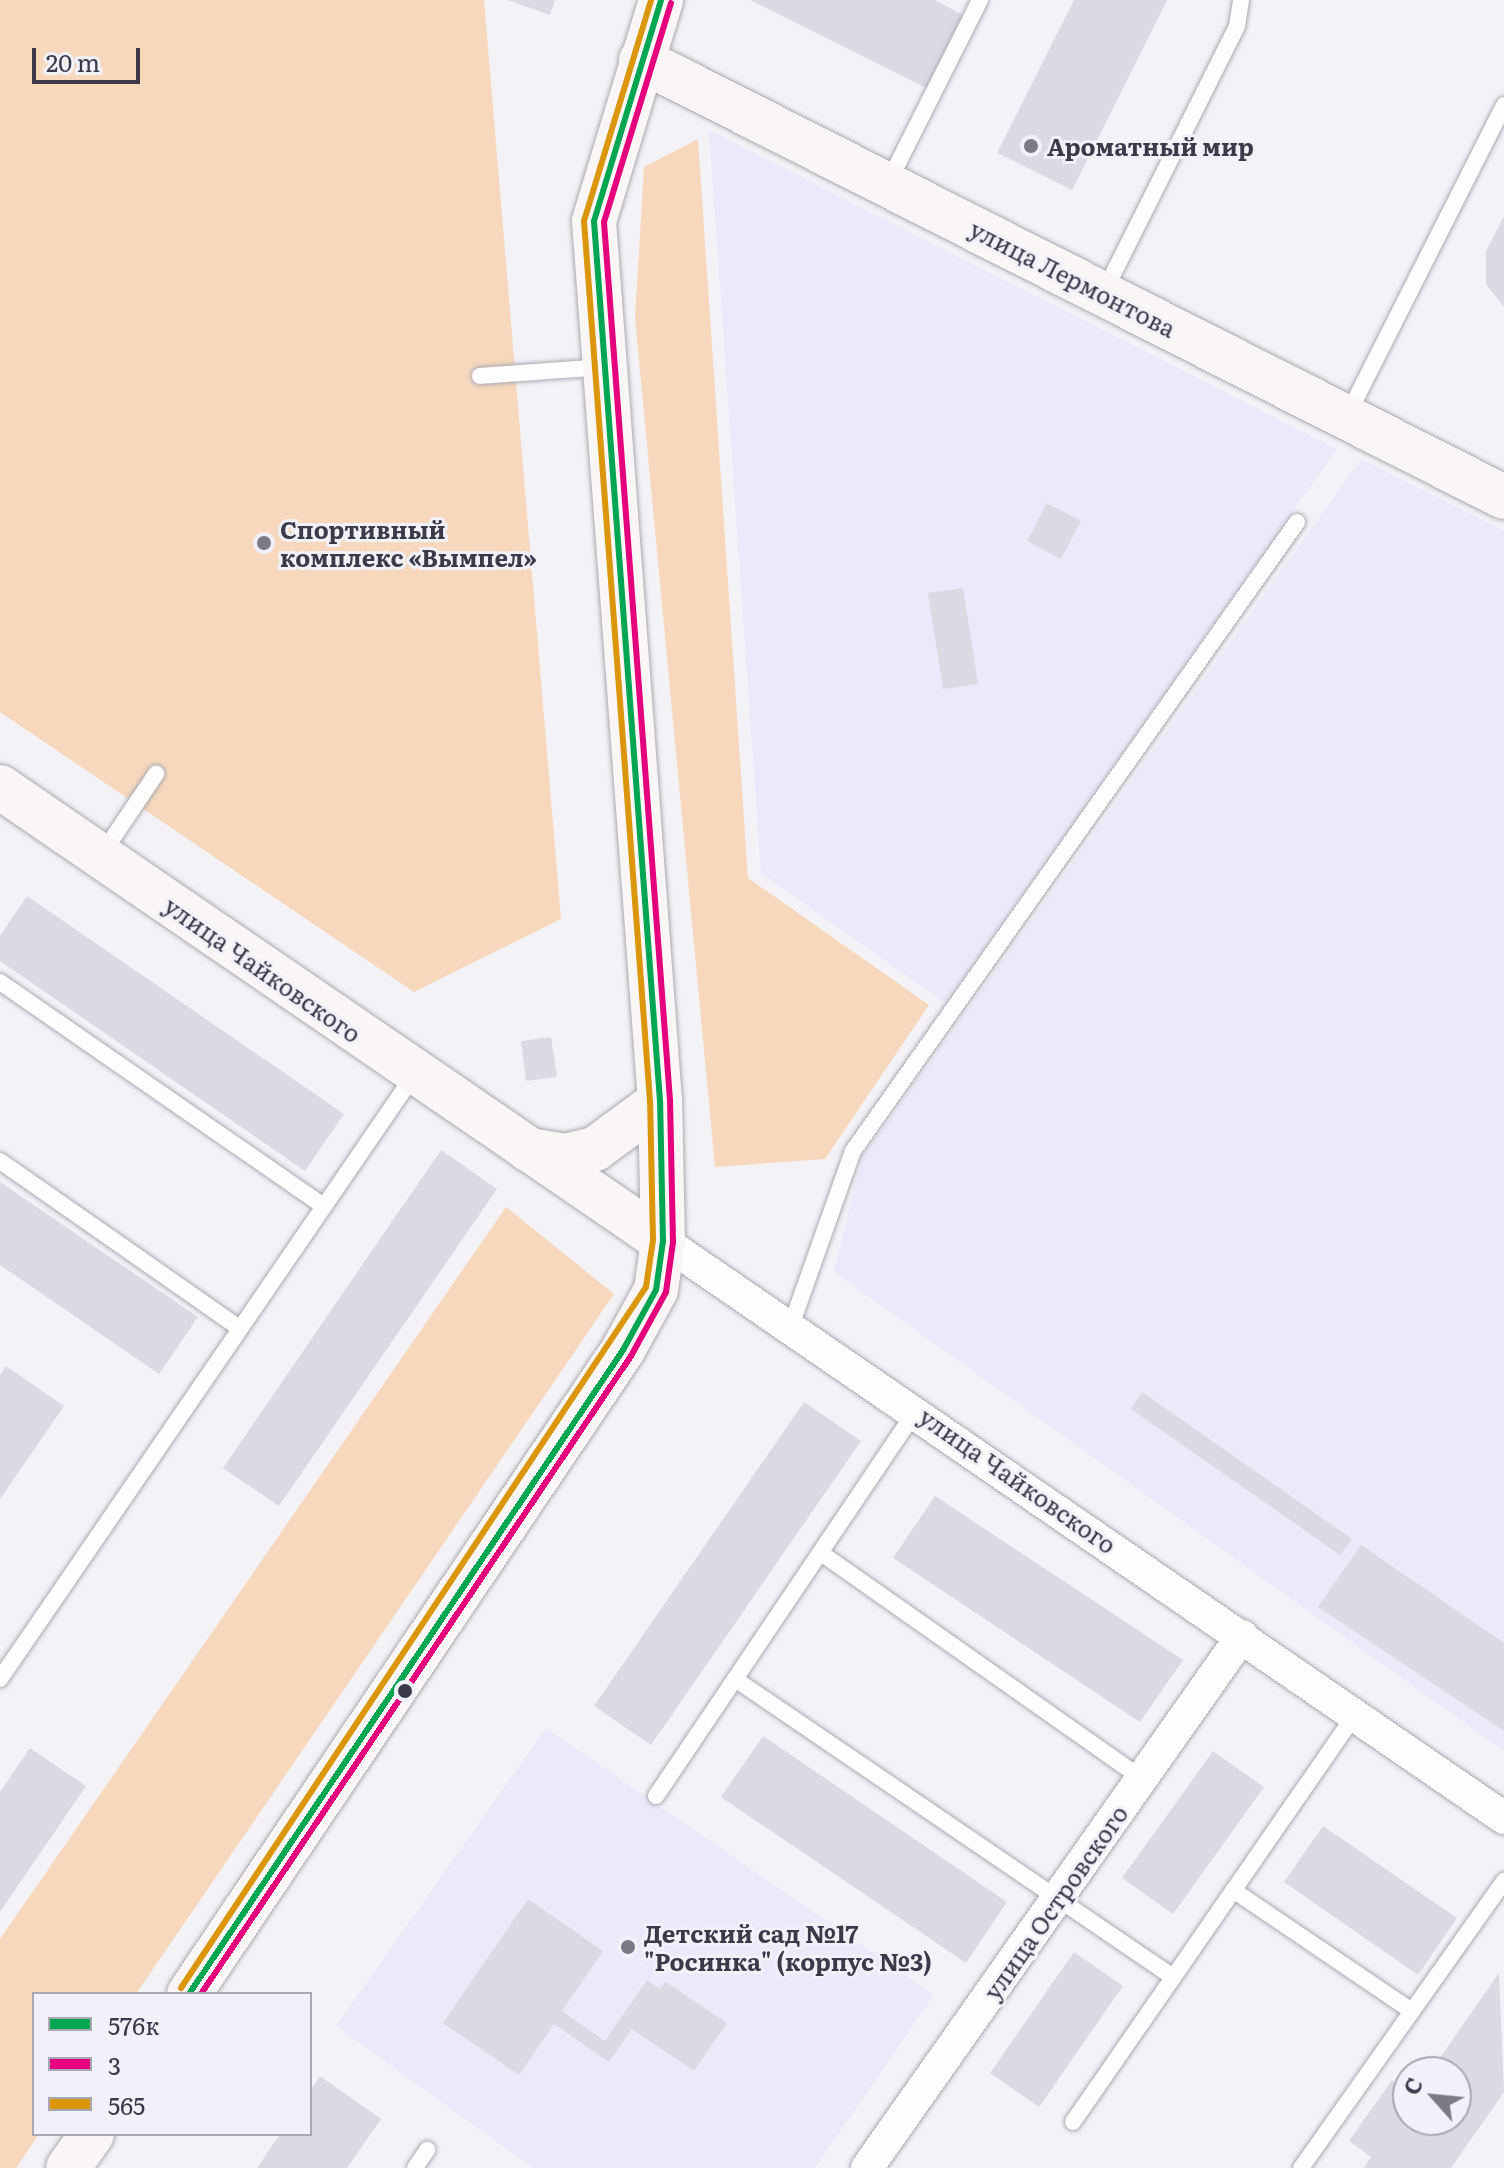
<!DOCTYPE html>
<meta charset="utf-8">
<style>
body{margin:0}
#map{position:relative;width:1504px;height:2168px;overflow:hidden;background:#f3f3f7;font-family:Literata,serif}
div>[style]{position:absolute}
.built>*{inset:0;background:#eaeafa}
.green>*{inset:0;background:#f7d8bc}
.building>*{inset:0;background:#dadae3}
.roads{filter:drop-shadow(0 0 2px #aaaab2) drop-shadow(0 0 2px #aaaab2)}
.lane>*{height:16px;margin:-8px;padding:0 8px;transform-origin:8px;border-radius:8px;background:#fdfdfe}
.street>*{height:32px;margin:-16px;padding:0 16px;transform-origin:16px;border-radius:16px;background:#fdfdfe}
.secondary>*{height:44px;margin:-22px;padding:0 22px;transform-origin:22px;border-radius:22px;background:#f9f6f5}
.bus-1>*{height:6px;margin:-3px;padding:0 3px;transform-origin:3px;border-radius:3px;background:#00a651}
.bus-2>*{height:6px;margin:-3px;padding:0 3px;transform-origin:3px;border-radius:3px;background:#e5007d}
.bus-3>*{height:6px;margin:-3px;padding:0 3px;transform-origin:3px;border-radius:3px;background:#db960b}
.dots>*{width:22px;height:22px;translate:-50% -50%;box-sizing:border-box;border:4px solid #f1f1f9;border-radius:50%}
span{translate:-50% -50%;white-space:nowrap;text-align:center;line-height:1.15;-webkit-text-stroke:6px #f1f1f9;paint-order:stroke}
.poi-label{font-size:24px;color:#3a3a49;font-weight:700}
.left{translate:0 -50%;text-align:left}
.street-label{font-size:24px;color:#3a3a49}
.legend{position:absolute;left:32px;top:1992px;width:280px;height:144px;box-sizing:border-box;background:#f1f1f9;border:2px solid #a8a8b3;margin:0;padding:10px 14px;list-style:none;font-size:24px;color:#3a3a49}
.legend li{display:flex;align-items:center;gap:16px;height:40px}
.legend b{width:40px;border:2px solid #a8a8b3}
.north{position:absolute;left:1392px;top:2056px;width:80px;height:80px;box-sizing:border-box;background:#f1f1f9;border:2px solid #a8a8b3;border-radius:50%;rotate:297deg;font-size:22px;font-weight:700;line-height:32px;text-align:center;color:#3a3a49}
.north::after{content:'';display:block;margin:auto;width:28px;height:36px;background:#7b7b86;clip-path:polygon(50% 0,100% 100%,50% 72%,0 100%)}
.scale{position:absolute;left:32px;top:48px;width:108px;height:36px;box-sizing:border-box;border:4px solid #3a3a49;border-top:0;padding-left:10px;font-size:24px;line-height:28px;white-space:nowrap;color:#3a3a49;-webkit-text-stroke:6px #f1f1f9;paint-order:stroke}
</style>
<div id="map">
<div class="built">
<i style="clip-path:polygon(709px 130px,1337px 449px,945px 1003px,761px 873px)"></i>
<i style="clip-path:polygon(1361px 459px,1504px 531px,1504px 1751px,834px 1272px,862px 1157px)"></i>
<i style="clip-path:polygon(546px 1728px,934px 1995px,815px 2168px,533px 2168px,336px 2026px)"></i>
</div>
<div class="green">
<i style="clip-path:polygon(0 0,484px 0,561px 919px,414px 992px,0 712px)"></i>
<i style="clip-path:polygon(698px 139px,748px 878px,929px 1005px,825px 1159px,715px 1167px,635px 318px,644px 167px)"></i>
<i style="clip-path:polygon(506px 1207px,614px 1294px,136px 1994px,34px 1994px,39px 2134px,16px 2168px,0 2168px,0 1939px)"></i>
</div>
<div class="building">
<i style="clip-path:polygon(507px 0,555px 0,550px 15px)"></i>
<i style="clip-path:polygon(750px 0,935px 0,964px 16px,928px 89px)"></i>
<i style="clip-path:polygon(1074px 0,1167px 0,1072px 190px,997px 153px)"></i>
<i style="clip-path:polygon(1504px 216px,1504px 307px,1486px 284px,1486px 251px)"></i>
<i style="clip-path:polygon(1047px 503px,1081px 521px,1061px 559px,1027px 541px)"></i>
<i style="clip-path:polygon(963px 588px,978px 684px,943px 689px,928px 593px)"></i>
<i style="clip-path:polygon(27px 896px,344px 1114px,305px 1171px,0 961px,0 936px)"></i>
<i style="clip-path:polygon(551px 1037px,557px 1077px,526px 1081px,521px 1041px)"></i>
<i style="clip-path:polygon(441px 1150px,497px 1189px,279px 1506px,223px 1468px)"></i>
<i style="clip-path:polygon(0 1182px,198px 1317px,159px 1374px,0 1265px)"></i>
<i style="clip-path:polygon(6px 1366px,64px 1406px,0 1499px,0 1375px)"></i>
<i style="clip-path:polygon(1142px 1392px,1352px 1539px,1340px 1555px,1131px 1409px)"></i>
<i style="clip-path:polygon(804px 1402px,861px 1441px,651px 1745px,594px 1706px)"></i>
<i style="clip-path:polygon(935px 1496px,1183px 1660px,1140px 1722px,893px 1558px)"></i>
<i style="clip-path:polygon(1361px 1545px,1504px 1643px,1504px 1731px,1318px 1607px)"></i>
<i style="clip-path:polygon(763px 1736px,1007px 1902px,966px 1963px,721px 1797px)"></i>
<i style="clip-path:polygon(30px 1748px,86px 1786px,0 1912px,0 1792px)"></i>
<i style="clip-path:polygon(1213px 1751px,1264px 1787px,1173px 1914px,1122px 1878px)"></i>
<i style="clip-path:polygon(1323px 1826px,1457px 1918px,1418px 1975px,1284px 1882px)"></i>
<i style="clip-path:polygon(528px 1899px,603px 1951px,562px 2011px,605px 2041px,647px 1980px,660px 1989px,666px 1982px,727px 2023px,694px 2071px,632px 2029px,609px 2062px,554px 2024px,519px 2075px,443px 2023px)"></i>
<i style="clip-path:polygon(1074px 1952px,1123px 1986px,1039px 2107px,990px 2073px)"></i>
<i style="clip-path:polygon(1499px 1973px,1504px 2092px,1451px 2168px,1364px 2168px,1371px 2157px,1349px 2141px,1392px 2080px,1408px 2091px,1408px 2120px,1456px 2120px,1456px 2072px,1430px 2072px)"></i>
<i style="clip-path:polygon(320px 2076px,381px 2119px,347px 2168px,257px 2168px,280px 2134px,310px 2134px,310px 2091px)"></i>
</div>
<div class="roads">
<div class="lane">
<i style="left:888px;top:183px;width:205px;rotate:-63.3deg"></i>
<i style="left:1104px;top:292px;width:297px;rotate:-63.4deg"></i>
<i style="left:1237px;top:26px;width:26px;rotate:-81deg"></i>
<i style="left:480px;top:376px;width:123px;rotate:-4.2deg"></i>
<i style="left:1348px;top:414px;width:346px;rotate:-63.2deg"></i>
<i style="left:102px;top:854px;width:97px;rotate:-56deg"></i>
<i style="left:0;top:982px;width:392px;rotate:34.7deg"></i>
<i style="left:0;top:1161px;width:292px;rotate:34.9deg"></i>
<i style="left:792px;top:1323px;width:182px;rotate:-70.5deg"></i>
<i style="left:853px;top:1151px;width:770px;rotate:-54.78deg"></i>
<i style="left:821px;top:1553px;width:393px;rotate:35.1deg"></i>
<i style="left:0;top:1679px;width:732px;rotate:-55.57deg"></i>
<i style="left:735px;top:1679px;width:530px;rotate:34.23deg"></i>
<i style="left:656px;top:1796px;width:465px;rotate:-56deg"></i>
<i style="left:1233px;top:1890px;width:216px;rotate:34.1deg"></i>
<i style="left:1073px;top:2122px;width:496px;rotate:-55.3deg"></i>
<i style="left:415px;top:2168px;width:22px;rotate:-56deg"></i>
<i style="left:1301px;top:2168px;width:352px;rotate:-54.7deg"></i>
</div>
<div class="street">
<i style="left:663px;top:1241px;width:1020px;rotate:34.45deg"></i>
<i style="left:867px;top:2168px;width:651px;rotate:-54.82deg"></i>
</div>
<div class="secondary">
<i style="left:641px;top:60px;width:967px;rotate:26.86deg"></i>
<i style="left:0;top:787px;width:804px;rotate:34.4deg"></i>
<i style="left:529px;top:1150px;width:36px;rotate:9deg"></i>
<i style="left:565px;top:1156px;width:31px;rotate:-13deg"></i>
<i style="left:595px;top:1149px;width:81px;rotate:-36.4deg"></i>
<i style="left:189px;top:1994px;width:777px;rotate:-56.02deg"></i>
<i style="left:623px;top:1350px;width:68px;rotate:-61.2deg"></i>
<i style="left:656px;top:1290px;width:49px;rotate:-81.9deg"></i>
<i style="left:663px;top:1241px;width:140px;rotate:-91.2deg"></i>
<i style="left:660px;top:1101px;width:882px;rotate:-94.29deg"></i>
<i style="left:594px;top:221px;width:231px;rotate:-73.1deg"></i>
<i style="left:68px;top:2168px;width:42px;rotate:-54.8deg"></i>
</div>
</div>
<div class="bus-1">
<i style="left:189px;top:1994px;width:777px;rotate:-56.02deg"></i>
<i style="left:623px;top:1350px;width:68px;rotate:-61.2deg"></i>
<i style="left:656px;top:1290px;width:49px;rotate:-81.9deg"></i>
<i style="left:663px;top:1241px;width:140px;rotate:-91.2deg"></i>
<i style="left:660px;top:1101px;width:882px;rotate:-94.29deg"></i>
<i style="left:594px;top:221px;width:231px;rotate:-73.1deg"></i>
</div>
<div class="bus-2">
<i style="left:201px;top:1994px;width:769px;rotate:-56.02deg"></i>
<i style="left:631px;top:1356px;width:73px;rotate:-61.3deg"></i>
<i style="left:666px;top:1292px;width:50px;rotate:-82deg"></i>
<i style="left:673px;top:1242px;width:142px;rotate:-91.2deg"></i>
<i style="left:670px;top:1100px;width:880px;rotate:-94.3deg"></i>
<i style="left:604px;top:222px;width:229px;rotate:-73deg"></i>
</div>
<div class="bus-3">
<i style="left:181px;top:1988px;width:841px;rotate:-56.44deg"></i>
<i style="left:646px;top:1287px;width:48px;rotate:-81.5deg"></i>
<i style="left:653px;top:1240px;width:139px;rotate:-91.2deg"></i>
<i style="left:650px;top:1101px;width:882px;rotate:-94.29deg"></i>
<i style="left:584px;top:221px;width:231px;rotate:-73.1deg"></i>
</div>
<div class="dots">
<i style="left:1031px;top:146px;background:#7b7b86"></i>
<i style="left:264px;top:543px;background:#7b7b86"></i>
<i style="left:405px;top:1691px;background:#3a3a49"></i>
<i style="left:628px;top:1947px;background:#7b7b86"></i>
</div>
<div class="poi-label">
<span class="left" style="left:1047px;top:146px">Ароматный мир</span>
<span class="left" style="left:280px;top:543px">Спортивный<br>комплекс «Вымпел»</span>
<span class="left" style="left:644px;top:1947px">Детский сад №17<br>"Росинка" (корпус №3)</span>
</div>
<div class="street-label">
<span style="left:1073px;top:278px;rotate:27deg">улица Лермонтова</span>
<span style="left:263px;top:969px;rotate:35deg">улица Чайковского</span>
<span style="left:1018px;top:1480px;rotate:35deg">улица Чайковского</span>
<span style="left:1055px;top:1902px;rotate:-55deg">улица Островского</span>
</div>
<ul class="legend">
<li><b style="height:10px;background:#00a651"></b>576к</li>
<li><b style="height:10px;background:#e5007d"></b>3</li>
<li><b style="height:10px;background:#db960b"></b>565</li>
</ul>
<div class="north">С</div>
<div class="scale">20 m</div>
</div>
